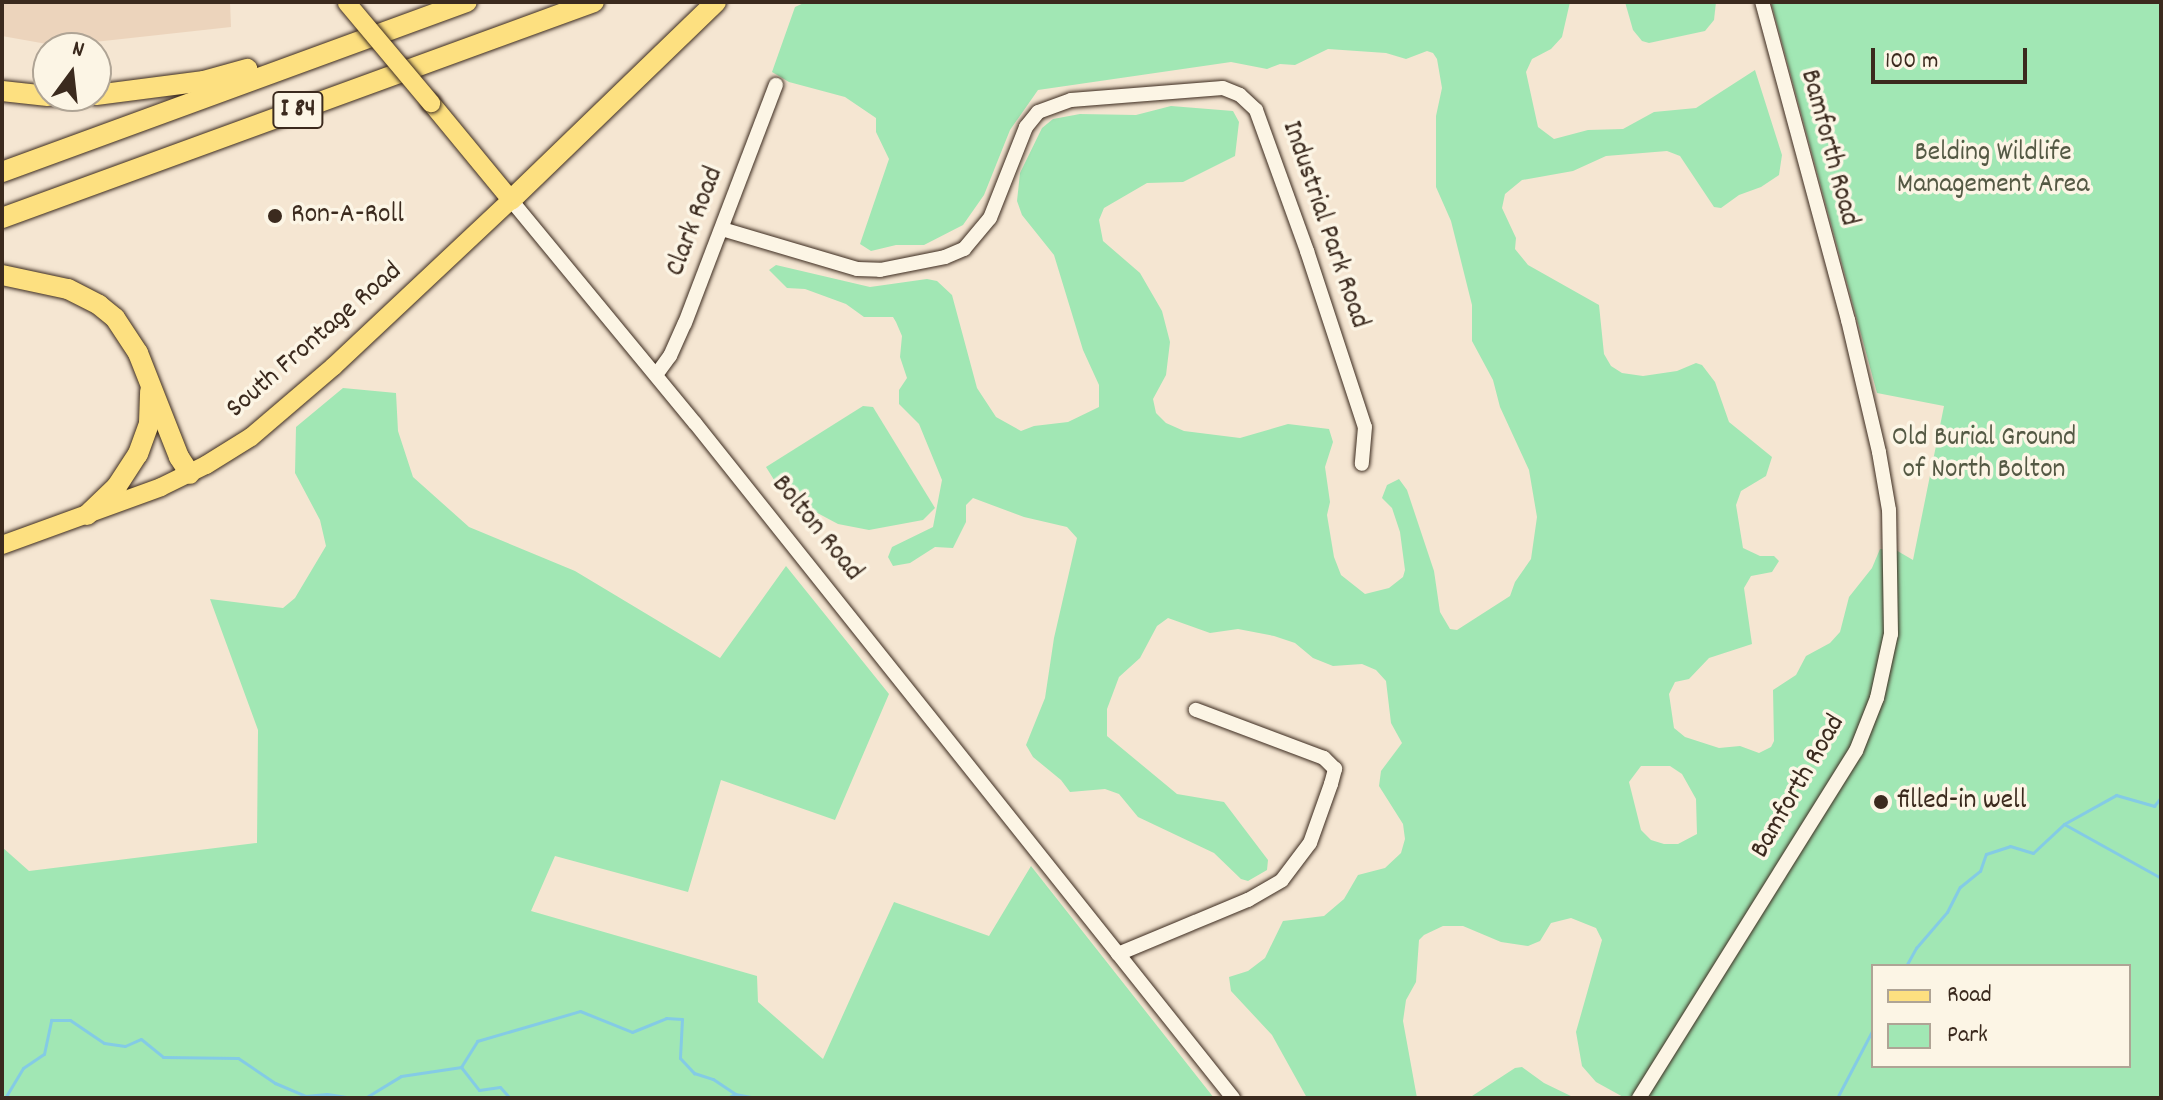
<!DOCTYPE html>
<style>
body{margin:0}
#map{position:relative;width:2163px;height:1100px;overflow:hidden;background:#f5e6d2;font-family:Dekko,sans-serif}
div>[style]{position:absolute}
.built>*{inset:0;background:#ecd4bc}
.green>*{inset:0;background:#a1e7b4}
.stream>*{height:3px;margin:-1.5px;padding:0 1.5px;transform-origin:1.5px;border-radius:1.5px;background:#84cbe5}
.roads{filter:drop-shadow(0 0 2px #3b2a1e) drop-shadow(0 0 2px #3b2a1e)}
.minor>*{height:14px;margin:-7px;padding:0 7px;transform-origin:7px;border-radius:7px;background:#fcf5e5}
.major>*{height:18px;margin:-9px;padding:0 9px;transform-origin:9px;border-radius:9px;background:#fde080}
.highway>*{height:20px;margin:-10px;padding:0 10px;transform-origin:10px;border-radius:10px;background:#fde080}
.bridges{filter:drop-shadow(0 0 2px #3b2a1e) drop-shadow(0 0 2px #3b2a1e)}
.major-bridge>*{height:18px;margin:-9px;padding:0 9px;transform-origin:9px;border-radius:9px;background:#fde080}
.dots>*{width:22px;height:22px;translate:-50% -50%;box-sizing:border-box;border:4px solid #fcf5e5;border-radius:50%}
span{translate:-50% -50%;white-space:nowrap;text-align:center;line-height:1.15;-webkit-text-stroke:7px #fcf5e5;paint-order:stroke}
.shield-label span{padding:2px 6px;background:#fcf5e5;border:2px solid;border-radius:6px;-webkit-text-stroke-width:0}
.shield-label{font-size:26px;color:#3b2a1e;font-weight:700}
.street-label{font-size:28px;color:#3b2a1e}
.park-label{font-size:28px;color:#545944}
.poi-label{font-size:28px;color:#3b2a1e}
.left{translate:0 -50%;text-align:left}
.frame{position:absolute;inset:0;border:4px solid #3b2a1e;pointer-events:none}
.legend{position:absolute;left:1871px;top:964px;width:260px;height:104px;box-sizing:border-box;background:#fcf5e5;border:2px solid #afa495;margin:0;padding:10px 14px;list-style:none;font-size:24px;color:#3b2a1e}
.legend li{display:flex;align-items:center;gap:16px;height:40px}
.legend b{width:40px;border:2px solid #afa495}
.north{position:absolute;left:32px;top:32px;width:80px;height:80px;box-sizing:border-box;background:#fcf5e5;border:2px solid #afa495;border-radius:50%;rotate:15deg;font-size:22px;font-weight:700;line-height:32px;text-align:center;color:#3b2a1e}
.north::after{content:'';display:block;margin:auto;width:28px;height:36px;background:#3b2a1e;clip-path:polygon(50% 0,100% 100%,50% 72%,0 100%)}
.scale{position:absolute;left:1871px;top:48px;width:156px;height:36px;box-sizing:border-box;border:4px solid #3b2a1e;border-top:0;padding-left:10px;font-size:24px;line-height:28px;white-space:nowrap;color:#3b2a1e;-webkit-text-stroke:6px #fcf5e5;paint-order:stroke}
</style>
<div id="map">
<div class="built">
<i style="clip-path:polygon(2px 2px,230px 2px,231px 27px,58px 46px,2px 36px)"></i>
</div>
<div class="green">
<i style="clip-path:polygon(evenodd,806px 2px,1570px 2px,1562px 37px,1551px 49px,1532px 59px,1526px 72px,1538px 127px,1554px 139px,1588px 130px,1623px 129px,1654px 112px,1696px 108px,1755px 70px,1782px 155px,1779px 175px,1761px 187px,1739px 195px,1721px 208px,1714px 207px,1680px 156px,1667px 151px,1606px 156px,1573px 171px,1522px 180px,1505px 194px,1502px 208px,1516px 238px,1515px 249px,1528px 265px,1599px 305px,1604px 354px,1611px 366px,1622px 373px,1643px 376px,1677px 371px,1696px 363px,1702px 365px,1715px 382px,1729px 422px,1772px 457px,1766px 476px,1741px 491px,1736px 505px,1743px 548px,1760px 556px,1774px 556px,1779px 561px,1772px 572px,1751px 576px,1744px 588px,1752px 644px,1709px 658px,1689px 679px,1675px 682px,1669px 694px,1674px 728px,1685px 737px,1719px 748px,1740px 746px,1759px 753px,1771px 747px,1774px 741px,1773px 690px,1796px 675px,1806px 656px,1830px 643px,1840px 632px,1849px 597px,1872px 568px,1880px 549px,1894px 549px,1913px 560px,1944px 406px,1877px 393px,1771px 2px,2161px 2px,2161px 1098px,1625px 1098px,1596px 1082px,1582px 1066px,1576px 1032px,1602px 940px,1596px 928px,1571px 918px,1551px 923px,1540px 941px,1528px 946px,1501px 942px,1463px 926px,1443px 926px,1424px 935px,1419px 940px,1416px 982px,1406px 1000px,1403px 1021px,1417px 1098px,1307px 1098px,1272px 1035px,1231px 991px,1229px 977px,1248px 971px,1265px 958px,1283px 921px,1324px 916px,1344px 899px,1358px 875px,1385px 868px,1401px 853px,1405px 839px,1403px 824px,1379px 786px,1381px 771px,1402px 743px,1391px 723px,1386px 681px,1376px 670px,1362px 664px,1333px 666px,1313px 658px,1295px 643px,1274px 636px,1238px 629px,1210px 633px,1168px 618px,1157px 626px,1140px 658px,1119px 677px,1107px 709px,1107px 736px,1177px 794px,1224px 802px,1268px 860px,1267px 870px,1248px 881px,1241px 879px,1214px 853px,1138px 817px,1119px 794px,1105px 789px,1070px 792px,1061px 780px,1033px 757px,1026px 745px,1045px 698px,1054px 638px,1077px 538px,1067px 527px,1024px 517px,973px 498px,966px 505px,966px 522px,953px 548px,935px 547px,910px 563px,893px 566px,888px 557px,892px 547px,933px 527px,942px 480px,919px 424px,899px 404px,899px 390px,907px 378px,900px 357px,902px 336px,896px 322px,893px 317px,864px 317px,846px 304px,805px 289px,787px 288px,769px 270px,776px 265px,870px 287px,927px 279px,937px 281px,952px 295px,977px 388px,996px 417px,1021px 431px,1034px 426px,1068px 422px,1099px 407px,1099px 385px,1083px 350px,1054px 255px,1022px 215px,1017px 201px,1020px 173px,1042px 128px,1053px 119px,1080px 114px,1136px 115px,1171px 106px,1233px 111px,1239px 122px,1235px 156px,1183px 182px,1147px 183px,1104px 208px,1099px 220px,1103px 241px,1140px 273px,1162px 311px,1170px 342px,1166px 375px,1153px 399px,1156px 413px,1166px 423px,1184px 431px,1240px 438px,1288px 424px,1329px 429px,1333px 442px,1325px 467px,1330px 502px,1327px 515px,1334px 557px,1341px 575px,1365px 594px,1389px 588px,1403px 577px,1405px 570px,1400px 532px,1392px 508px,1382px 498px,1387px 485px,1399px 479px,1407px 490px,1434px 571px,1440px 612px,1450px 629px,1457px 630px,1510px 596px,1515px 582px,1531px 559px,1537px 517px,1529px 470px,1500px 407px,1493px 380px,1472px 341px,1472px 305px,1451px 221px,1436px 187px,1436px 116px,1442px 88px,1437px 59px,1433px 53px,1427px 51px,1406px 59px,1386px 53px,1328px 49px,1295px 65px,1280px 64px,1267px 69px,1231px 62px,1038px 90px,1010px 130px,984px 195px,963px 225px,924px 245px,896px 245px,871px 251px,860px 244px,889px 159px,876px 132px,876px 118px,845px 97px,789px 82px,772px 72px,795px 7px,806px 2px,1641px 766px,1670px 766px,1682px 774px,1696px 799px,1697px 834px,1678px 844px,1664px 844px,1651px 840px,1641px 830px,1629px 782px,1641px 766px,806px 2px,1873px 966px,2129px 966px,2129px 1066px,1873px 1066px,1873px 966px)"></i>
<i style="clip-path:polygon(1625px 2px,1716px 2px,1714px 20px,1705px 31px,1649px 43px,1642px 41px,1633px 30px)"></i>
<i style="clip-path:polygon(343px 388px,396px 393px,398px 431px,413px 477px,469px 527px,575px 571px,720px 658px,786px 566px,889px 694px,835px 820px,721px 780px,688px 892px,555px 856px,531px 911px,757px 976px,758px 1002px,823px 1059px,894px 902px,989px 936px,1031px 866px,1214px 1098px,2px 1098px,2px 847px,29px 871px,257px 843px,258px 730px,210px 599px,283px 608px,295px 598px,326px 546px,320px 520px,295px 473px,296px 427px)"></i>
<i style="clip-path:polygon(863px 406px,873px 407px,935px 508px,923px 520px,869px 530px,838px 524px,795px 501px,776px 483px,766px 467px)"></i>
<i style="clip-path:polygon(1522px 1067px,1544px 1083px,1575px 1098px,1469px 1098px,1515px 1068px)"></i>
</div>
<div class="stream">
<i style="left:2064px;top:824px;width:111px;rotate:29.1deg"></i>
<i style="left:1906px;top:966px;width:21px;rotate:-61deg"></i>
<i style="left:1916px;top:948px;width:48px;rotate:-49.3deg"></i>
<i style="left:1947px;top:912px;width:28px;rotate:-63deg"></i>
<i style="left:1960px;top:887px;width:26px;rotate:-39deg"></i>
<i style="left:1980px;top:871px;width:18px;rotate:-71deg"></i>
<i style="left:1986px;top:854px;width:25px;rotate:-18deg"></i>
<i style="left:2010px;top:846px;width:24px;rotate:17deg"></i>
<i style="left:2033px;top:853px;width:42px;rotate:-43.1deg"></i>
<i style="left:2064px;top:824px;width:60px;rotate:-29.1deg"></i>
<i style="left:2116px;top:795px;width:40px;rotate:16deg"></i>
<i style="left:2154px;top:806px;width:11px;rotate:-52deg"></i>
<i style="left:461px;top:1067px;width:31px;rotate:-58deg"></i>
<i style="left:477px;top:1041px;width:107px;rotate:-16.2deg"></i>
<i style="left:580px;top:1011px;width:56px;rotate:22deg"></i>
<i style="left:632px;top:1032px;width:37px;rotate:-22deg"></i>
<i style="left:666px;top:1018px;width:16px;rotate:4deg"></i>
<i style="left:682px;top:1019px;width:39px;rotate:93deg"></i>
<i style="left:680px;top:1058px;width:21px;rotate:47deg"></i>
<i style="left:694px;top:1073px;width:20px;rotate:18deg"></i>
<i style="left:713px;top:1079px;width:27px;rotate:34deg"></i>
<i style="left:5px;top:1098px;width:35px;rotate:-59deg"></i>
<i style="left:23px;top:1068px;width:25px;rotate:-34deg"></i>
<i style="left:44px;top:1054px;width:35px;rotate:-78deg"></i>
<i style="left:51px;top:1020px;width:19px"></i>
<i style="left:70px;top:1020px;width:41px;rotate:34.1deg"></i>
<i style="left:104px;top:1043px;width:21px;rotate:8deg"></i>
<i style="left:125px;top:1046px;width:17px;rotate:-24deg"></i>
<i style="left:141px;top:1039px;width:28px;rotate:39deg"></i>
<i style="left:163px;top:1057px;width:75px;rotate:0.8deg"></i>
<i style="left:238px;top:1058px;width:45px;rotate:34deg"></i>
<i style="left:275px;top:1083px;width:33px;rotate:23deg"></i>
<i style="left:305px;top:1096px;width:22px;rotate:-5deg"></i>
<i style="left:327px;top:1094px;width:26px;rotate:9deg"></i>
<i style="left:365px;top:1098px;width:42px;rotate:-31.4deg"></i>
<i style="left:401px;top:1076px;width:61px;rotate:-8.5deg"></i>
<i style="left:461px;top:1067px;width:29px;rotate:52deg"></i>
<i style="left:479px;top:1090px;width:21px;rotate:-8deg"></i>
<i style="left:500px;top:1087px;width:15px;rotate:48deg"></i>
<i style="left:727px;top:1098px;width:9px;rotate:-27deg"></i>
<i style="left:735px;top:1094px;width:20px;rotate:11deg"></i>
<i style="left:1837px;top:1098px;width:78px;rotate:-62.4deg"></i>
</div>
<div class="roads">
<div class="minor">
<i style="left:511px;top:200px;width:289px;rotate:50.5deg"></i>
<i style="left:695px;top:423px;width:863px;rotate:51.44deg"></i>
<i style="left:722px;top:229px;width:141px;rotate:16.5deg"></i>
<i style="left:857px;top:269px;width:23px;rotate:2deg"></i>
<i style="left:880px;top:270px;width:66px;rotate:-11.3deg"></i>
<i style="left:945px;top:257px;width:21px;rotate:-23deg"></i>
<i style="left:964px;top:249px;width:40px;rotate:-50deg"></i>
<i style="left:990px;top:218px;width:98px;rotate:-68.4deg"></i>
<i style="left:1026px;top:127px;width:19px;rotate:-51deg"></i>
<i style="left:1038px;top:112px;width:35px;rotate:-20deg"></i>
<i style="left:1071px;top:100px;width:152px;rotate:-4.5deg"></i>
<i style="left:1223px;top:88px;width:18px;rotate:22deg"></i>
<i style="left:1240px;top:95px;width:22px;rotate:43deg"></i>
<i style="left:1256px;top:110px;width:150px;rotate:70.1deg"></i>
<i style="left:1307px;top:251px;width:185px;rotate:71.8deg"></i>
<i style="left:1365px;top:427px;width:37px;rotate:95deg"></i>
<i style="left:656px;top:375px;width:24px;rotate:-54deg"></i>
<i style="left:670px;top:356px;width:36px;rotate:-66deg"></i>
<i style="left:685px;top:323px;width:255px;rotate:-69.1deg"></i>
<i style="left:1118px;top:954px;width:141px;rotate:-22.6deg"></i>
<i style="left:1248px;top:900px;width:39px;rotate:-30deg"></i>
<i style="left:1282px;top:880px;width:46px;rotate:-52.9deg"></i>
<i style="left:1310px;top:843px;width:63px;rotate:-70.4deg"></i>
<i style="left:1331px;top:784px;width:16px;rotate:-75deg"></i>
<i style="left:1335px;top:769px;width:16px;rotate:-135deg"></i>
<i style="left:1324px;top:758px;width:137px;rotate:-159.4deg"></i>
<i style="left:1639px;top:1098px;width:409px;rotate:-58deg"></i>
<i style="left:1856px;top:751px;width:57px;rotate:-68.4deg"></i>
<i style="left:1877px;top:698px;width:66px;rotate:-77.7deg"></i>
<i style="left:1891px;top:634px;width:124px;rotate:-90.9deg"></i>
<i style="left:1889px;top:510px;width:59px;rotate:-99.8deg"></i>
<i style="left:1879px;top:452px;width:136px;rotate:-103.2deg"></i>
<i style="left:1848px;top:320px;width:329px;rotate:-105.1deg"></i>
</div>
<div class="major">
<i style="left:2px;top:545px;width:169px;rotate:-20deg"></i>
<i style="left:161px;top:487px;width:50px;rotate:-26.1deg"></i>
<i style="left:206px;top:465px;width:53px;rotate:-31.9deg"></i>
<i style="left:251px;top:437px;width:108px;rotate:-40.5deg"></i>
<i style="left:333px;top:367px;width:244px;rotate:-43.2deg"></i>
<i style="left:511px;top:200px;width:126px;rotate:-129.5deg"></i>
</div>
<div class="highway">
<i style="left:2px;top:91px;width:46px;rotate:6.2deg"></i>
<i style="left:96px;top:95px;width:109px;rotate:-7.4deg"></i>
<i style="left:204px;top:81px;width:45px;rotate:-15.6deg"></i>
<i style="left:54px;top:96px;width:28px"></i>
<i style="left:2px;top:172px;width:495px;rotate:-20.1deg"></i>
<i style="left:511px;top:200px;width:285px;rotate:-44deg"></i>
<i style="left:2px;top:218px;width:630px;rotate:-20.05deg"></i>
<i style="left:2px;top:275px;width:67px;rotate:12deg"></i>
<i style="left:68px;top:289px;width:35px;rotate:27deg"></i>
<i style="left:99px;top:305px;width:21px;rotate:39deg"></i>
<i style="left:115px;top:318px;width:42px;rotate:56.7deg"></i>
<i style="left:138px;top:353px;width:112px;rotate:68.5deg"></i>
<i style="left:179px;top:457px;width:20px;rotate:57deg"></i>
<i style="left:87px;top:515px;width:42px;rotate:-44deg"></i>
<i style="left:117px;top:486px;width:38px;rotate:-57deg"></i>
<i style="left:138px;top:454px;width:33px;rotate:-70deg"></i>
<i style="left:149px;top:423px;width:32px;rotate:-88deg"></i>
</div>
</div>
<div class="bridges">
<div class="major-bridge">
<i style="left:347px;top:3px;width:131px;rotate:50deg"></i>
</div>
</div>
<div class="dots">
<i style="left:275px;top:216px;background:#3b2a1e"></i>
<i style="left:1881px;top:802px;background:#3b2a1e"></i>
</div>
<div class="shield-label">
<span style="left:298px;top:110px">I 84</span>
</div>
<div class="street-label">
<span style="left:1828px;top:148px;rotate:75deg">Bamforth Road</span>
<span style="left:696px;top:222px;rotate:-69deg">Clark Road</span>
<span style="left:1324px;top:225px;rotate:71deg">Industrial Park Road</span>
<span style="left:315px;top:341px;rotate:-41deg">South Frontage Road</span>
<span style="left:816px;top:529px;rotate:51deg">Bolton Road</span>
<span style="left:1799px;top:787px;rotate:-60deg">Bamforth Road</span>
</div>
<div class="park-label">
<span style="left:1993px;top:170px">Belding Wildlife<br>Management Area</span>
<span style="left:1984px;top:455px">Old Burial Ground<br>of North Bolton</span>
</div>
<div class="poi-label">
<span class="left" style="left:291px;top:216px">Ron-A-Roll</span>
<span class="left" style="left:1897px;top:802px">filled-in well</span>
</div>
<div class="frame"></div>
<ul class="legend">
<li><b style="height:10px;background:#fde080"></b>Road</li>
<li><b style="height:22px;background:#a1e7b4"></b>Park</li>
</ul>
<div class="north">N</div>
<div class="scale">100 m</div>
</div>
